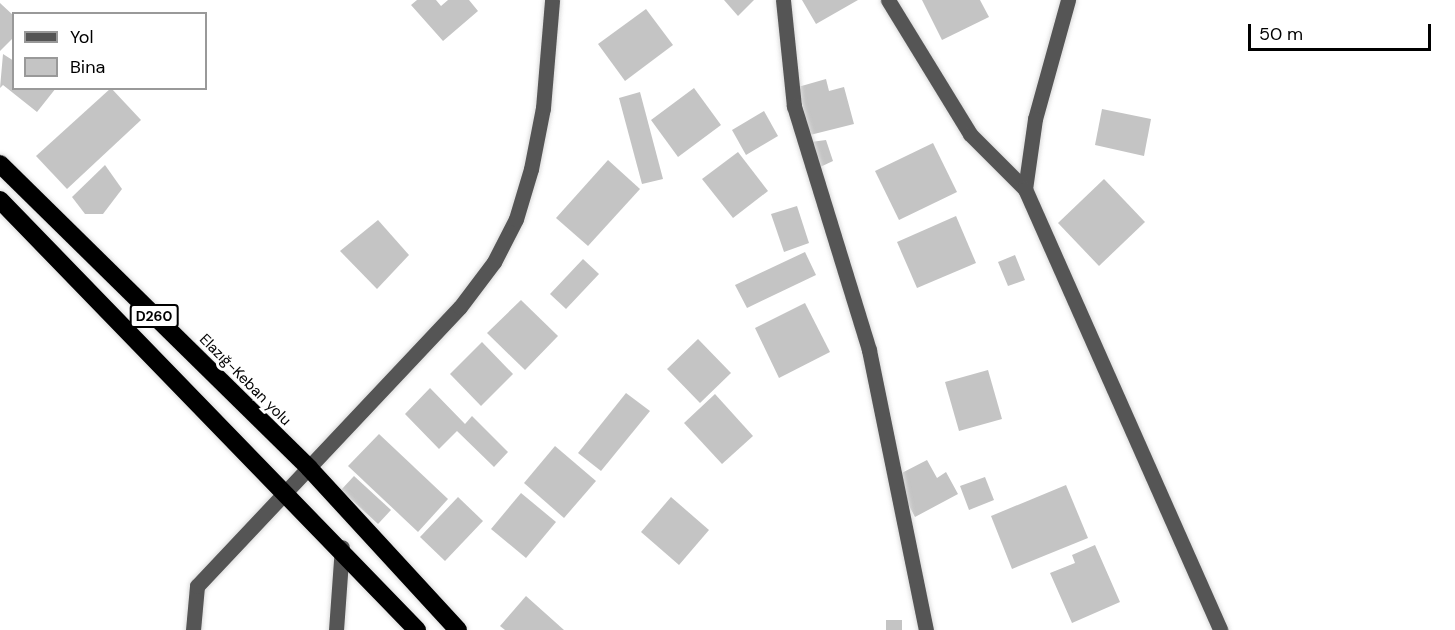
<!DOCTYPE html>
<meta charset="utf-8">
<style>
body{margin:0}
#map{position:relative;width:1455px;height:630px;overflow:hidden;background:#fff;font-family:"DM Sans",sans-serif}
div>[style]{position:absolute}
.building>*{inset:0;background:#c4c4c4}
.roads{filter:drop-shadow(0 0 2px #dbdbdb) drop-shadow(0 0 2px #dbdbdb)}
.minor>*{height:15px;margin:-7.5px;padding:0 7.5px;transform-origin:7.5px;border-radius:7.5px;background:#555}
.highway>*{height:18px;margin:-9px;padding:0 9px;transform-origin:9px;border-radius:9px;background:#000}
span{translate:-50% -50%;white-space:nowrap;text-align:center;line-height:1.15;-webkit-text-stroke:6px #fff;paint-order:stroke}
.shield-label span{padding:2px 4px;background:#fff;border:2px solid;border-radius:4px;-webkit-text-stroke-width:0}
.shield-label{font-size:14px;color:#000;font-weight:700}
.street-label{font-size:15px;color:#000}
.legend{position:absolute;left:12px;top:12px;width:195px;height:78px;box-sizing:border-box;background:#fff;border:2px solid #999;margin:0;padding:8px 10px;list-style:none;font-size:18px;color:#000}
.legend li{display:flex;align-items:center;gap:12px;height:30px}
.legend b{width:30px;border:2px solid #999}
.scale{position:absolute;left:1248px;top:24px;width:183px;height:27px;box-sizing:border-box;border:3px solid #000;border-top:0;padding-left:8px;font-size:18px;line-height:21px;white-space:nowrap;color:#000;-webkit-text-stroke:4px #fff;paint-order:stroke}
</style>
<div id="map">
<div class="building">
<i style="clip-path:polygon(417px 0,436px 0,441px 6px,448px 0,469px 0,478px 11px,443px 41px,411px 5px)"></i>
<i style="clip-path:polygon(724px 0,754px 0,738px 16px)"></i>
<i style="clip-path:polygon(802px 0,858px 0,816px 24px)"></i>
<i style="clip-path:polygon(922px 0,980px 0,989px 17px,942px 40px)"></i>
<i style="clip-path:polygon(0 3px,14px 16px,14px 37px,0 51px)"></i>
<i style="clip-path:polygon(646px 9px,673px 45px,625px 81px,598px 44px)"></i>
<i style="clip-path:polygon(3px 54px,14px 61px,14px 88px,56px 88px,37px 112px,3px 85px,0 88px)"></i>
<i style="clip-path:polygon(826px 79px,829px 91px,844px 87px,854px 124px,810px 135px,798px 87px)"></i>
<i style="clip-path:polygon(111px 88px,141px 120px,67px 189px,36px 156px)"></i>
<i style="clip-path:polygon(694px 88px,721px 125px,678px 157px,651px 120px)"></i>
<i style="clip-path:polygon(640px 92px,663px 179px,642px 184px,619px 98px)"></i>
<i style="clip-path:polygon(1102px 109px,1151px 119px,1144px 156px,1095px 145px)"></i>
<i style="clip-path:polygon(764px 111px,778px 136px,746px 155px,732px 130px)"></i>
<i style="clip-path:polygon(826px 140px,833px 161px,818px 168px,811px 142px)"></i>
<i style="clip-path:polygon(933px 143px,957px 192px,899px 220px,875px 171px)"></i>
<i style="clip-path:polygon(738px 152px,768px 191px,733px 218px,702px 179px)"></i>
<i style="clip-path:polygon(608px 160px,640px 189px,588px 246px,556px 218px)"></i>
<i style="clip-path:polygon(105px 165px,122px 189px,103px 214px,85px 214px,72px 197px)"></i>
<i style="clip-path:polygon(1104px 179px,1145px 222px,1099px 266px,1058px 223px)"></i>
<i style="clip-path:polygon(797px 206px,809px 243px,784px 252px,771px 214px)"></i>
<i style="clip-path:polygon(956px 216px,976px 263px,917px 288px,897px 242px)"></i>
<i style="clip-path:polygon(378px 220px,409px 255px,377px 289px,340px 251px)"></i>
<i style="clip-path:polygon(805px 252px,816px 275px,747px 308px,735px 285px)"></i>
<i style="clip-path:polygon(1015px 255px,1025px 280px,1008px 286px,998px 262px)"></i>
<i style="clip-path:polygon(583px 259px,599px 274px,566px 309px,550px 294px)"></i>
<i style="clip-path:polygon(521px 300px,558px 336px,525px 370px,487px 333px)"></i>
<i style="clip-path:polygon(805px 303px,830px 352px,779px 378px,755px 328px)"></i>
<i style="clip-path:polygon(698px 339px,731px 373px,700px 403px,667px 369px)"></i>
<i style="clip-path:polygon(482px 342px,513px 374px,481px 406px,450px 374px)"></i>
<i style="clip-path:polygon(988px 370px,1002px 419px,959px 431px,945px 382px)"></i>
<i style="clip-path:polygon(430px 388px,465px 424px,472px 416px,508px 452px,494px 467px,457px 431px,439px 449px,405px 414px)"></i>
<i style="clip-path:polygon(626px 393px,650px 411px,601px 471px,578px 453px)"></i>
<i style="clip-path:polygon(715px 394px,753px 436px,722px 464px,684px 423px)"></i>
<i style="clip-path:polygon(379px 434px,448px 499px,418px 532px,348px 466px)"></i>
<i style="clip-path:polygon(555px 446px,596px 481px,564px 518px,524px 483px)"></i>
<i style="clip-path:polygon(927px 460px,937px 478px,946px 472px,958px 494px,915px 517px,894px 477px)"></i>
<i style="clip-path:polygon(354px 476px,391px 510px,378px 524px,341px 490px)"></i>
<i style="clip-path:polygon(985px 477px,994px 500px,969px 510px,960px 486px)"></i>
<i style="clip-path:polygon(1066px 485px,1088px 538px,1012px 569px,991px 516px)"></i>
<i style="clip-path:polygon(521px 493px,556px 522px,526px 558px,491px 529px)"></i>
<i style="clip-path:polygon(458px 497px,483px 521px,445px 561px,420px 537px)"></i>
<i style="clip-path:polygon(671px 497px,709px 530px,679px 565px,641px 532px)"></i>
<i style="clip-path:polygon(1095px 545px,1120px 602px,1072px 623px,1050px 573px,1075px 563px,1072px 555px)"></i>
<i style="clip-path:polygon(526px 596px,564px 630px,505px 630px,500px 626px)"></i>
<i style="clip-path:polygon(886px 620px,902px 620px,902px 630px,886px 630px)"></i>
</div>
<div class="roads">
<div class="minor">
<i style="left:783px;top:0;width:107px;rotate:84.1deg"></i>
<i style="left:794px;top:106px;width:255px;rotate:72.9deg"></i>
<i style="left:869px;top:350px;width:286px;rotate:78.5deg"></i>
<i style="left:888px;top:0;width:157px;rotate:58.5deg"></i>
<i style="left:970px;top:134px;width:78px;rotate:45deg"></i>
<i style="left:1068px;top:0;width:123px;rotate:105.5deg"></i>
<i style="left:1035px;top:119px;width:71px;rotate:98.1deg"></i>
<i style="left:1025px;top:189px;width:482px;rotate:66.1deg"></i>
<i style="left:193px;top:630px;width:44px;rotate:-84.8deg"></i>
<i style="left:197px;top:586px;width:383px;rotate:-46.7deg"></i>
<i style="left:460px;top:307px;width:56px;rotate:-52.9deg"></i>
<i style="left:494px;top:262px;width:48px;rotate:-62.9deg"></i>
<i style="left:516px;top:219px;width:52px;rotate:-73.3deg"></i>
<i style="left:531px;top:169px;width:62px;rotate:-78.9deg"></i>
<i style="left:543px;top:108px;width:108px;rotate:-85.2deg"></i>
<i style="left:336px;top:630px;width:83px;rotate:-85.9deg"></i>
</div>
<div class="highway">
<i style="left:0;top:164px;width:433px;rotate:44.5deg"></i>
<i style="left:309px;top:468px;width:220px;rotate:47.4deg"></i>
<i style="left:0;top:200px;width:599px;rotate:45.88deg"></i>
</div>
</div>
<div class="shield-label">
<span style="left:154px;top:316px">D260</span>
</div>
<div class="street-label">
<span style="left:245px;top:380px;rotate:45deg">Elazığ-Keban yolu</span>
</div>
<ul class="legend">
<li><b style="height:8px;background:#555"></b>Yol</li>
<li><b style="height:16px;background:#c4c4c4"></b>Bina</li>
</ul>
<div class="scale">50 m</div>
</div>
